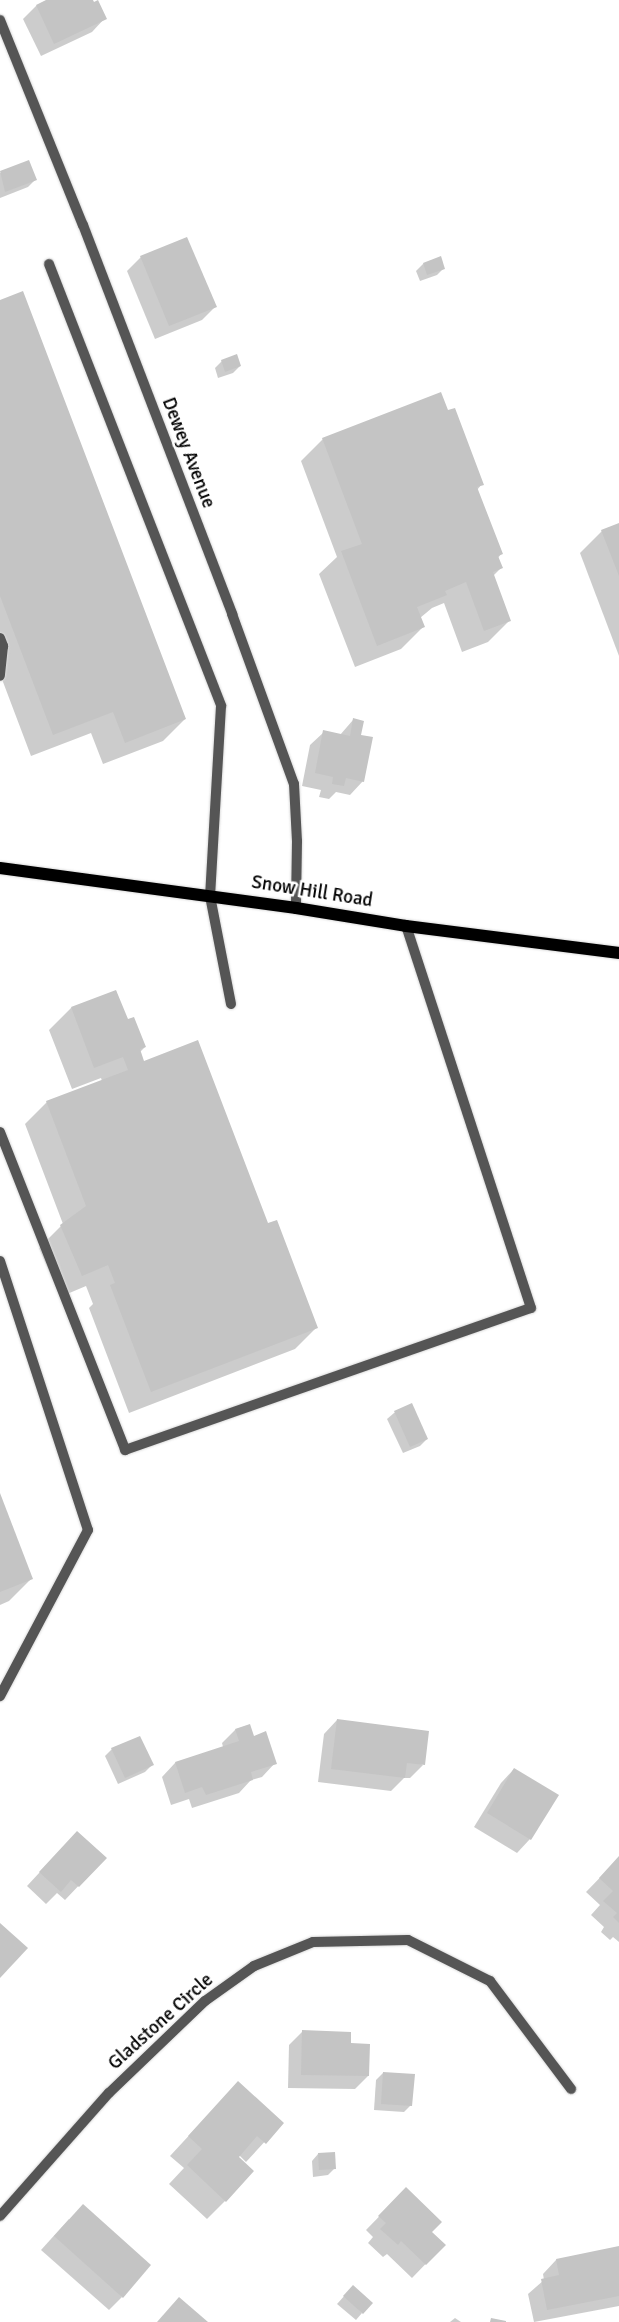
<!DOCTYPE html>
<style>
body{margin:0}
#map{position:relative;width:619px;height:2322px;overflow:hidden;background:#fff;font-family:Signika,sans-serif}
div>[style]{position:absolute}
.shadow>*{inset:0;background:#0003}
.building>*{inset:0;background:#c4c4c4}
.roads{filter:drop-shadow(0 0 1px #dbdbdb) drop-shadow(0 0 1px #dbdbdb)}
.lane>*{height:10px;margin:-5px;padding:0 5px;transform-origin:5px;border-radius:5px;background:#555}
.street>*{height:10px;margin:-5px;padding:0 5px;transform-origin:5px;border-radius:5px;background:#555}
.primary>*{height:12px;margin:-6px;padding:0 6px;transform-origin:6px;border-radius:6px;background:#000}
span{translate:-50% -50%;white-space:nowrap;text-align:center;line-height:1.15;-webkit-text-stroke:5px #fff;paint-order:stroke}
.street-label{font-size:19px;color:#000}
</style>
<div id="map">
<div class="shadow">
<i style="clip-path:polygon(49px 0,92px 0,105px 18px,92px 32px,41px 56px,23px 19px,36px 6px)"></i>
<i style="clip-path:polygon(28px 162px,35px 180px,28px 187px,0 198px,0 173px)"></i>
<i style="clip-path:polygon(141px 257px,215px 307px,202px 320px,155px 339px,127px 271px)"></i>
<i style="clip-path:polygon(423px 264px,444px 268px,437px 275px,420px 281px,416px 271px)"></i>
<i style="clip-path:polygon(0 301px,185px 719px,163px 741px,103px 764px,91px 733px,31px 756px,0 674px)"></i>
<i style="clip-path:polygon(222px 361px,240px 366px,233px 373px,218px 378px,215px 368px)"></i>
<i style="clip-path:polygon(448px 412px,482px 484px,477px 490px,501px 554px,498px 558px,501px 568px,493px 576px,510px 620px,488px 642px,462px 652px,444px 603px,432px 608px,420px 618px,423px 627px,401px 649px,355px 667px,319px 574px,337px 557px,301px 461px,323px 439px)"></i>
<i style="clip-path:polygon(619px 525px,619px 656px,580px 553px,602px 531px)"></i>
<i style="clip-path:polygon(353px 720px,360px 736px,363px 781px,350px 795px,336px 792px,329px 799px,319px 797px,321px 790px,302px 786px,310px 745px,324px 732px,340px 735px)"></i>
<i style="clip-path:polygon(116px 991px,127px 1021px,145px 1047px,140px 1052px,144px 1063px,267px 1225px,317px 1327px,295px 1349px,129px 1413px,89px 1308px,93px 1304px,86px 1286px,60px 1297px,39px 1248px,63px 1224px,25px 1124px,47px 1102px,102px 1081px,101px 1078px,72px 1089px,49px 1030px,71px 1008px)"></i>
<i style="clip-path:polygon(411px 1405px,427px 1439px,420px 1446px,403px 1453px,387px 1419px,394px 1413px)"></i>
<i style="clip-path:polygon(0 1496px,31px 1579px,9px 1601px,0 1605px)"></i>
<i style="clip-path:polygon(337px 1720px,423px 1765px,410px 1778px,404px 1778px,391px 1791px,318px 1782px,324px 1734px)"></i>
<i style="clip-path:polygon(249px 1726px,253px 1737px,275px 1763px,262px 1777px,251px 1780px,239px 1793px,192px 1808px,189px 1799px,171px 1805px,162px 1777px,175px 1763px,223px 1747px,222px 1743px,235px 1730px)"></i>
<i style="clip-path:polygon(112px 1749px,152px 1765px,145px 1772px,118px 1784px,105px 1756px)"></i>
<i style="clip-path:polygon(514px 1769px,530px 1839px,517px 1853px,474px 1827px,501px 1783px)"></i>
<i style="clip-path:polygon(64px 1846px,105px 1858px,65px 1900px,57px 1893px,46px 1904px,27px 1886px)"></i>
<i style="clip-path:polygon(619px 1858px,619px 1942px,613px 1937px,610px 1940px,601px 1932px,604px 1927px,591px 1915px,600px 1905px,586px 1892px)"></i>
<i style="clip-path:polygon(302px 2032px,350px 2045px,368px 2076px,355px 2089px,288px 2088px,289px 2045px)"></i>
<i style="clip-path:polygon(383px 2073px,411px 2105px,404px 2112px,374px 2110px,376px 2080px)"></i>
<i style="clip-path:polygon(220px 2102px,282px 2123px,246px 2162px,239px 2155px,225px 2201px,207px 2219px,169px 2184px,184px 2168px,170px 2156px)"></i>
<i style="clip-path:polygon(318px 2154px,335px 2168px,328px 2175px,313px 2177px,312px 2161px)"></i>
<i style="clip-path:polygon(406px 2189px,430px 2232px,444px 2245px,412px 2278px,387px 2254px,383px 2257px,368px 2243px,373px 2237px,366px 2230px)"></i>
<i style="clip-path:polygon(69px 2219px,122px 2297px,109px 2310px,41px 2250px)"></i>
<i style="clip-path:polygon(619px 2247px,619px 2306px,534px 2322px,528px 2294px,544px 2280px,543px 2274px,556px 2260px)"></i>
<i style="clip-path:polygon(346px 2294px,362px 2313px,356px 2320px,337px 2304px)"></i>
<i style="clip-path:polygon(455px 2318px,461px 2322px,450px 2322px)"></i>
</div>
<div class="building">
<i style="clip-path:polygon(46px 0,93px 0,94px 2px,98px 0,107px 19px,54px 44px,36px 5px)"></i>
<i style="clip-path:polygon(29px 160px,37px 180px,5px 192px,0 171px)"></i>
<i style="clip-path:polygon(187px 237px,217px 307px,169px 326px,140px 256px)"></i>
<i style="clip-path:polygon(441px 256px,445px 269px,427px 275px,423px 263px)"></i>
<i style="clip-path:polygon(23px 291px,186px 719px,125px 743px,113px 712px,53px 735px,0 596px,0 300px)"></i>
<i style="clip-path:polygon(237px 354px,241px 366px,225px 372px,221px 360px)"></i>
<i style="clip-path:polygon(441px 392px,448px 410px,455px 408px,484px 485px,477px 487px,503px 554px,498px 556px,503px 568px,493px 572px,511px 621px,484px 631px,466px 582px,445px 591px,447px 595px,417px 607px,425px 627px,377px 646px,341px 551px,362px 544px,322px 438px)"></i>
<i style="clip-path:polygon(619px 523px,619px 576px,601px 530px)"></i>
<i style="clip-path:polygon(353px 718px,364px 721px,361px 735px,373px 737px,364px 782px,346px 778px,344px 786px,332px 784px,333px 777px,315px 773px,323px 730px,350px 736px)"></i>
<i style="clip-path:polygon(116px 990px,128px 1019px,134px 1017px,146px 1047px,140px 1049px,144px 1061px,198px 1040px,268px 1223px,277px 1220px,318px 1328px,151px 1392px,110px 1285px,115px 1283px,108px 1265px,82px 1276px,60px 1225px,86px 1206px,46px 1101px,128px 1070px,123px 1057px,94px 1068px,71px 1007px)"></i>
<i style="clip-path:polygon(412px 1403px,428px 1439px,410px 1447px,394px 1411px)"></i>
<i style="clip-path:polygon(0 1493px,33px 1579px,0 1592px)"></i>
<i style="clip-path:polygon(337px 1719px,429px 1731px,425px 1765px,407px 1763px,405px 1778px,331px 1769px)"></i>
<i style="clip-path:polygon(250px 1724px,254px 1736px,266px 1731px,277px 1764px,251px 1772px,253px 1780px,206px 1795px,202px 1787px,185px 1793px,175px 1762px,239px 1741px,235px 1729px)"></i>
<i style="clip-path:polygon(140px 1736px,154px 1765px,125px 1778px,111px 1748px)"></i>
<i style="clip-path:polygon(514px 1768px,559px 1795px,531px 1840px,487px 1813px)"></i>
<i style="clip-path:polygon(77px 1831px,107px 1858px,79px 1887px,71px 1880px,61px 1892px,39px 1872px)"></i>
<i style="clip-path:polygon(619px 1856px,619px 1923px,613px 1917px,617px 1913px,603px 1901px,613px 1891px,599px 1878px)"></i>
<i style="clip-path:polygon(0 1923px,28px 1948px,0 1978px)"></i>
<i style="clip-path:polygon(302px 2030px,351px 2032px,351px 2043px,370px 2044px,369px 2076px,301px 2075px)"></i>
<i style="clip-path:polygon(383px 2072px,415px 2074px,412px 2106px,381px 2104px)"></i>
<i style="clip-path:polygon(238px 2081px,284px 2123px,266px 2144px,257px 2136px,239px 2157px,254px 2171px,226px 2202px,187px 2165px,202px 2149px,188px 2136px)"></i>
<i style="clip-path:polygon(335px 2152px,336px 2169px,319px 2170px,318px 2153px)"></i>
<i style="clip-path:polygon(406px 2187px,442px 2222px,432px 2232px,446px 2245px,426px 2265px,401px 2241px,398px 2245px,380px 2229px,386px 2223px,378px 2216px)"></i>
<i style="clip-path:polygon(83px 2204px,151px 2265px,123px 2298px,54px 2236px)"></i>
<i style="clip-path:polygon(619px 2246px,619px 2296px,547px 2310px,541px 2279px,559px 2275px,556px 2259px)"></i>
<i style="clip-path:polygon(353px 2285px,373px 2303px,363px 2314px,343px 2296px)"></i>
<i style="clip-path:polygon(179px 2297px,208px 2322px,157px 2322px)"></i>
<i style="clip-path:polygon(491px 2318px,506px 2321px,506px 2322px,490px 2322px)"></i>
</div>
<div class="roads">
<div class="lane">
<i style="left:49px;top:264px;width:474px;rotate:68.7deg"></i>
<i style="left:221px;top:706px;width:190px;rotate:93.3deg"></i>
<i style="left:210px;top:896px;width:110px;rotate:79deg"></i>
<i style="left:0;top:638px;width:9px;rotate:69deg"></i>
<i style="left:3px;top:646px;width:30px;rotate:96deg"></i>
<i style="left:0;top:1132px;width:342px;rotate:68.5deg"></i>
<i style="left:125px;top:1450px;width:430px;rotate:-19.3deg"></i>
<i style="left:531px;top:1308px;width:402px;rotate:-108.1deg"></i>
<i style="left:0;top:1261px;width:283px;rotate:71.9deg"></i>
<i style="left:88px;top:1530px;width:188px;rotate:117.9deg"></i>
</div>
<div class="street">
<i style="left:0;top:20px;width:221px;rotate:68deg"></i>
<i style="left:83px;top:225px;width:417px;rotate:69deg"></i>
<i style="left:232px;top:614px;width:181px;rotate:70deg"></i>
<i style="left:294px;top:784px;width:57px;rotate:87deg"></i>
<i style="left:297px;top:841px;width:67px;rotate:90.9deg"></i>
<i style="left:0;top:2216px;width:164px;rotate:-48.5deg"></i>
<i style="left:109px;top:2093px;width:133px;rotate:-43.8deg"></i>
<i style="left:205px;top:2001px;width:60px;rotate:-35.5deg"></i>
<i style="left:254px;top:1966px;width:64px;rotate:-22.1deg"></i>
<i style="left:313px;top:1942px;width:95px;rotate:-1.2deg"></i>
<i style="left:408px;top:1940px;width:92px;rotate:26.6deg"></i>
<i style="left:490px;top:1981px;width:135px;rotate:53.1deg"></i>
</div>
<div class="primary">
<i style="left:0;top:868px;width:299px;rotate:7.7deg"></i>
<i style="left:296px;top:908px;width:111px;rotate:9.3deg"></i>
<i style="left:406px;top:926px;width:215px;rotate:7.2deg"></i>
</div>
</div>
<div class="street-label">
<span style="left:188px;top:453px;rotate:69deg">Dewey Avenue</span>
<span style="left:312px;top:892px;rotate:9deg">Snow Hill Road</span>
<span style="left:161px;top:2022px;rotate:-42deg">Gladstone Circle</span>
</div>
</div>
